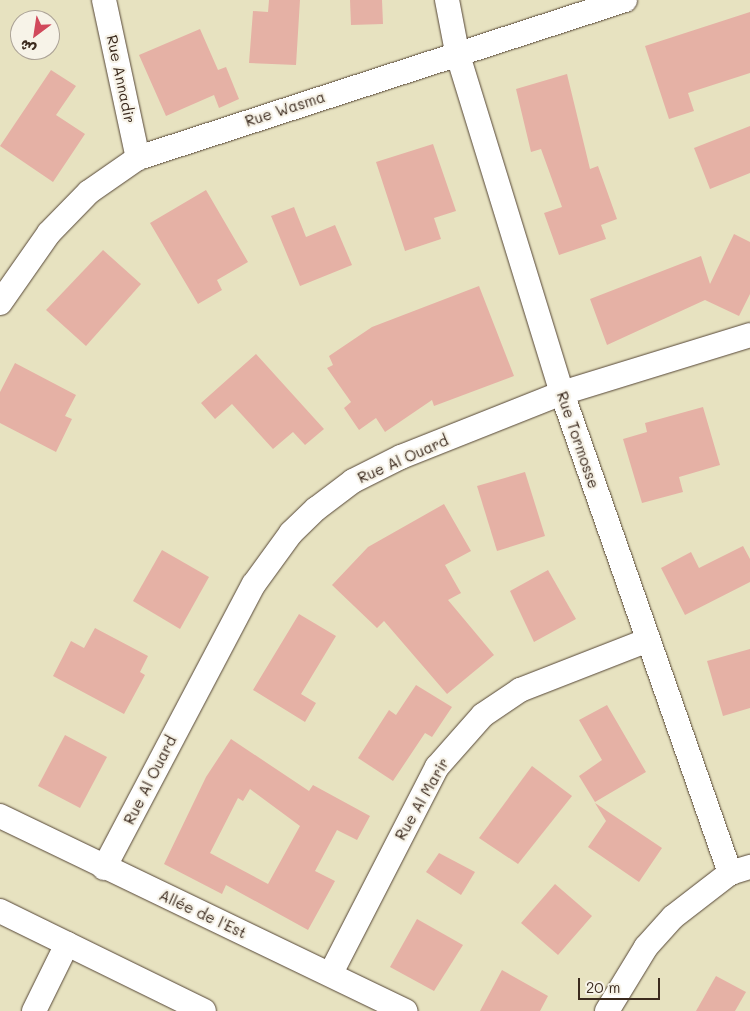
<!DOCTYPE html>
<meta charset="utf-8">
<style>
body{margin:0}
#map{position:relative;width:750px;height:1011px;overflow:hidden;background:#e7e2c0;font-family:Mali,"Playpen Sans Arabic",sans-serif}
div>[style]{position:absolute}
.building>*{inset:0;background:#e5b1a5}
.roads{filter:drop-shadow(0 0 1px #554636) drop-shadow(0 0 1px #554636)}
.minor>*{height:24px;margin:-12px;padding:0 12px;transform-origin:12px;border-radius:12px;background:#fff}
span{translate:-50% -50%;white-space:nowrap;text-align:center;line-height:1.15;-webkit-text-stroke:4.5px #f7f3e8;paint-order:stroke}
.street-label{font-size:15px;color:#3b2a1e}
.north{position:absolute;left:10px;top:10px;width:50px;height:50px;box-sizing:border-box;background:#f7f3e8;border:1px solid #aca397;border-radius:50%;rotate:211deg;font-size:14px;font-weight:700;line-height:20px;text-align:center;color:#3b2a1e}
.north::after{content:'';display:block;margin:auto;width:18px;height:22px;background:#d1495b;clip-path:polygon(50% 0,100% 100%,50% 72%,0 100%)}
.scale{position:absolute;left:578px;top:978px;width:82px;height:22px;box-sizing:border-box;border:2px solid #3b2a1e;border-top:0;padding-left:6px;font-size:15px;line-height:18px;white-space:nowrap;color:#3b2a1e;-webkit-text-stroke:4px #f7f3e8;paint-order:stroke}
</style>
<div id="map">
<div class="building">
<i style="clip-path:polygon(269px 0,300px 0,296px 65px,249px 63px,253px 11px,268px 12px)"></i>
<i style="clip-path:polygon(350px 0,382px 0,383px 24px,351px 25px)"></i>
<i style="clip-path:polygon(750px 12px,750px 73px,688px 93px,694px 111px,669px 119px,645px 46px)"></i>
<i style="clip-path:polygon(200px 29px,218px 70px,226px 67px,239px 99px,219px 108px,214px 95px,166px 116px,139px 55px)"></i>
<i style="clip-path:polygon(51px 70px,76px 86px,56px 115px,85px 134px,53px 182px,0 146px)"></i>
<i style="clip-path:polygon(567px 74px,590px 169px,598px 166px,617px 219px,601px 225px,606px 239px,559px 255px,544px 213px,562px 207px,541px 149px,531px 152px,516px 89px)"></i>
<i style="clip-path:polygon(750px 126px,750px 173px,710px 189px,694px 148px)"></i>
<i style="clip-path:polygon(433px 144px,456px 211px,434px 218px,441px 239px,405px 251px,376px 162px)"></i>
<i style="clip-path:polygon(206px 190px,248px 262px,217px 280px,222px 290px,198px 304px,150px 223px)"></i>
<i style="clip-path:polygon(294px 207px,306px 237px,335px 225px,352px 265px,300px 286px,271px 216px)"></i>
<i style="clip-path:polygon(734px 234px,750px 242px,750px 294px,739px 316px,705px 300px,607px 345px,590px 299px,701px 256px,710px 284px)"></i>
<i style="clip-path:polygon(103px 250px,141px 284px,86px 346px,46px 310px)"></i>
<i style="clip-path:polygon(479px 286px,514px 376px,434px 406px,432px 400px,385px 432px,376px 418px,359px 430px,344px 408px,351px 402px,327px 368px,333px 365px,329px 356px,372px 327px)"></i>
<i style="clip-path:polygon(256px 354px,324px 429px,305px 445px,293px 432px,273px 449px,232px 404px,215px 419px,201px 403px)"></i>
<i style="clip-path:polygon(15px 363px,76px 395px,65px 416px,72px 419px,56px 452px,0 423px,0 392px)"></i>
<i style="clip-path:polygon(703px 407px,720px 465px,679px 477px,683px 492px,642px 503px,623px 439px,647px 432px,645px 423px)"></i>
<i style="clip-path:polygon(525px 472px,545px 536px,497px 551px,477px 486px)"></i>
<i style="clip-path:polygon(444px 504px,471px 551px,445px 565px,461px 593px,448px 600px,494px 655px,447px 694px,384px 621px,377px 628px,332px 585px,368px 547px)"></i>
<i style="clip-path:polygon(743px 546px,750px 559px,750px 582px,685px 615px,661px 568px,691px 552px,699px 568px)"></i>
<i style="clip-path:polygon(162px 550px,209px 577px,180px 629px,133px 601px)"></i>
<i style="clip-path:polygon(548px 570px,576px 619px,534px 642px,510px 591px)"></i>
<i style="clip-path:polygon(299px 614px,336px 636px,301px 694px,316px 703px,305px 722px,253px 690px)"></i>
<i style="clip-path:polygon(95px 628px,148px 656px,140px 672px,145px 675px,124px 714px,53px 676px,71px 641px,84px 648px)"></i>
<i style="clip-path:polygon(750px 649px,750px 708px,723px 716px,707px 661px)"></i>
<i style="clip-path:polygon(416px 685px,452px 707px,432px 737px,425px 733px,393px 781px,358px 758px,389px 710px,396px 715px)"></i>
<i style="clip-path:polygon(607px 705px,646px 772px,595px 802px,579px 776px,602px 760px,579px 720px)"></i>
<i style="clip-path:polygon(65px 735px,107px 757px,80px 808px,38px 786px)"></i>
<i style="clip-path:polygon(evenodd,231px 739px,309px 791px,313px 785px,370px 816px,357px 840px,337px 830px,315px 871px,335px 881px,308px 930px,226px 885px,222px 894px,164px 864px,206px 777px,231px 739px,250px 789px,300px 826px,268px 884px,210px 853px,238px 798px,243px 801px,250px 789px)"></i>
<i style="clip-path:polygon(532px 766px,572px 796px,518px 864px,479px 838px)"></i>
<i style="clip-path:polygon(595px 803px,662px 848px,639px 882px,588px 847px,606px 821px)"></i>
<i style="clip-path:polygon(439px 853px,475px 872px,461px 895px,426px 872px)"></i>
<i style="clip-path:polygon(555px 884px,592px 916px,558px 955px,521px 923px)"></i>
<i style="clip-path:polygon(417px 919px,463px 945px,434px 991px,390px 967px)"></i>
<i style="clip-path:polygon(502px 970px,548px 996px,540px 1011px,480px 1011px)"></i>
<i style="clip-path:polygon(716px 976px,746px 992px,735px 1011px,696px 1011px)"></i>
</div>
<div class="roads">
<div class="minor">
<i style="left:104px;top:0;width:162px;rotate:77.9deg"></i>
<i style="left:447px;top:0;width:53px;rotate:79.1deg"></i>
<i style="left:457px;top:52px;width:357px;rotate:72.9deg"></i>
<i style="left:562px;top:393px;width:509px;rotate:70.71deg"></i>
<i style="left:0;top:303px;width:85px;rotate:-55deg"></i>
<i style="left:49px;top:233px;width:57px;rotate:-45.7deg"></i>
<i style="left:89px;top:192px;width:60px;rotate:-34.8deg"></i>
<i style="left:138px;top:158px;width:512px;rotate:-17.97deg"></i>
<i style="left:0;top:816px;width:450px;rotate:25.7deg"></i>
<i style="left:104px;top:868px;width:321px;rotate:-62.2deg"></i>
<i style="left:254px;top:584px;width:63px;rotate:-54deg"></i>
<i style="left:291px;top:533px;width:35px;rotate:-44deg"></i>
<i style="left:316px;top:509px;width:46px;rotate:-37.1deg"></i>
<i style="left:353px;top:481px;width:54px;rotate:-26.6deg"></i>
<i style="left:401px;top:457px;width:173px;rotate:-21.7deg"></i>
<i style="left:562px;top:393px;width:197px;rotate:-17.1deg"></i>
<i style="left:0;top:911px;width:227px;rotate:26.1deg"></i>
<i style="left:331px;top:973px;width:232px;rotate:-62.8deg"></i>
<i style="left:437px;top:767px;width:69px;rotate:-48.5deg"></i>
<i style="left:483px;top:715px;width:45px;rotate:-34deg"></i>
<i style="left:520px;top:690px;width:137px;rotate:-21.3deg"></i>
<i style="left:34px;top:1011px;width:75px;rotate:-63.8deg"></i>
<i style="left:607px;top:1011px;width:75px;rotate:-58.6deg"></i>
<i style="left:646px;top:947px;width:40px;rotate:-48deg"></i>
<i style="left:673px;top:917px;width:72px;rotate:-37.7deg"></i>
<i style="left:730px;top:873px;width:21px;rotate:-17deg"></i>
</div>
</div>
<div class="street-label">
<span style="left:121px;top:79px;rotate:78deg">Rue Annadir</span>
<span style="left:285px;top:109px;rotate:-18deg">Rue Wasma</span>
<span style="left:578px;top:440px;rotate:71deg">Rue Tormosse</span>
<span style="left:403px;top:459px;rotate:-24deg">Rue Al Ouard</span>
<span style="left:150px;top:780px;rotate:-63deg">Rue Al Ouard</span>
<span style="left:422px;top:799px;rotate:-60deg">Rue Al Marir</span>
<span style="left:203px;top:914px;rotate:25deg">Allée de l'Est</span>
</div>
<div class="north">ش</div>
<div class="scale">20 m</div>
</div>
